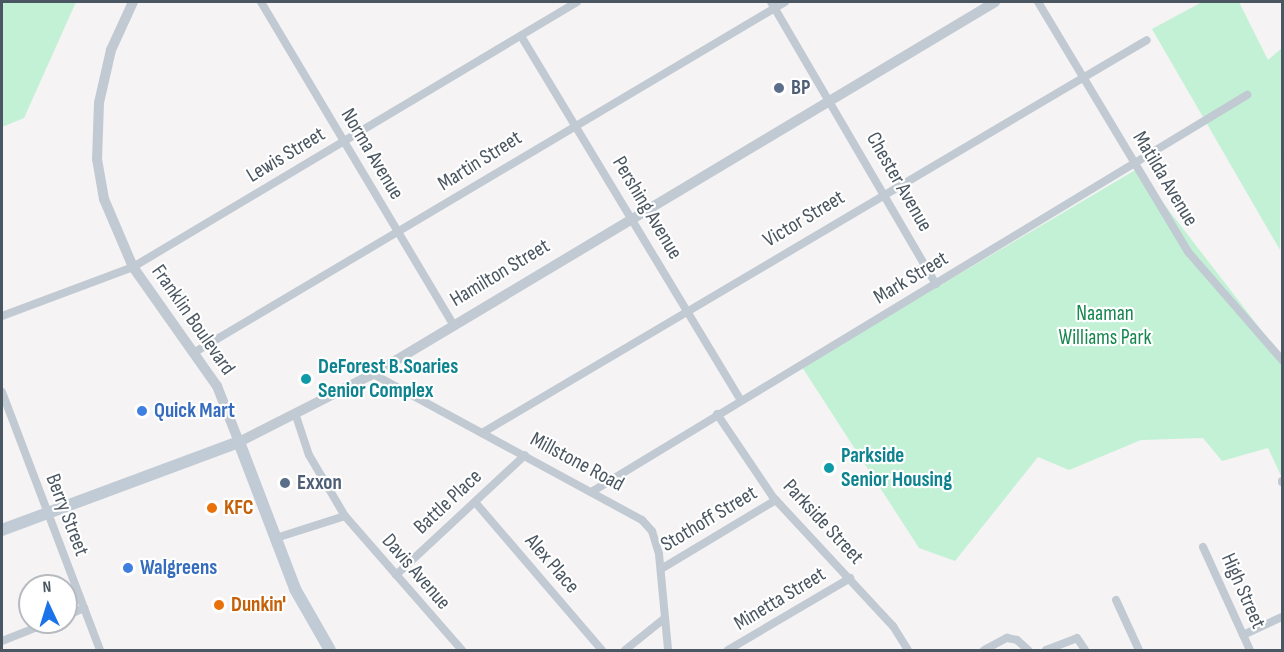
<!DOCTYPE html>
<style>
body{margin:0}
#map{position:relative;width:1284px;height:652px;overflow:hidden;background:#f5f3f3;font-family:"Sofia Sans Condensed",sans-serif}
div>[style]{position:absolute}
.green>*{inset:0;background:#c3f1d5}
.minor>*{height:8px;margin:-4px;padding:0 4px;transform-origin:4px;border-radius:4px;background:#c1cad2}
.tertiary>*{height:10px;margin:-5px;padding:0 5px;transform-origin:5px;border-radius:5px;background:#c1cad2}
.secondary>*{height:12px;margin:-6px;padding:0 6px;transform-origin:6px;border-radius:6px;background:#c1cbd6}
.dots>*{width:16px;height:16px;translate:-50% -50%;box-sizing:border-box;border:3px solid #fff;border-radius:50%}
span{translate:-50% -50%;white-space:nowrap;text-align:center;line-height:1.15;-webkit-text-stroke:4.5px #fff;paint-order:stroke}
.service-label{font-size:21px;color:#4e5e75;font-weight:700}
.left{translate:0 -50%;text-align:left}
.street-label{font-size:21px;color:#4a5661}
.park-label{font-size:21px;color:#17864f}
.culture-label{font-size:21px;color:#0d838f;font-weight:700}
.shop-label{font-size:21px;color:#366cbe;font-weight:700}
.food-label{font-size:21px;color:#c56008;font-weight:700}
.frame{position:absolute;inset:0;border:3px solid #4a5661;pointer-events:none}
.north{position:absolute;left:18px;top:574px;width:60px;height:60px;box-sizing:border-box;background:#fff;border:2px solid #b7bbc0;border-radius:50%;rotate:356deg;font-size:16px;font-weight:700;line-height:24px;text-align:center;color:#4a5661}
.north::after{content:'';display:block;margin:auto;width:21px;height:27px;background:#1a73e8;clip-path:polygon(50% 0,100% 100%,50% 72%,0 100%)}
</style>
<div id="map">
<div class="green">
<i style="clip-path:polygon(2px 2px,76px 2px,24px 118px,2px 127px)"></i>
<i style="clip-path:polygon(1202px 2px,1239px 2px,1268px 60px,1282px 48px,1280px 250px,1152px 29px)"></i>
<i style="clip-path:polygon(1137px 169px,1282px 357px,1282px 478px,1268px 448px,1222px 461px,1203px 438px,1141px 440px,1069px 470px,1038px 457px,955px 561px,919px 548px,802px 367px)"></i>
</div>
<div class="minor">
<i style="left:261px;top:2px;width:375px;rotate:59.2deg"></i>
<i style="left:771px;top:2px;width:327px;rotate:59.7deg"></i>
<i style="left:1038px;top:2px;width:293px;rotate:59deg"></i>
<i style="left:1189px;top:253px;width:142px;rotate:49deg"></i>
<i style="left:521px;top:36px;width:424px;rotate:58.9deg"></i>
<i style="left:2px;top:316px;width:140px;rotate:-20.5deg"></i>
<i style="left:133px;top:267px;width:517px;rotate:-30.83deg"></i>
<i style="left:195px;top:352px;width:686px;rotate:-30.68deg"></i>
<i style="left:373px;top:374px;width:306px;rotate:28.5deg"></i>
<i style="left:642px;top:520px;width:15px;rotate:48deg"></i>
<i style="left:652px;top:531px;width:24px;rotate:73deg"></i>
<i style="left:659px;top:554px;width:96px;rotate:84.6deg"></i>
<i style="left:2px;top:392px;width:276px;rotate:69.2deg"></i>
<i style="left:717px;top:414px;width:100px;rotate:56deg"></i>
<i style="left:773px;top:497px;width:176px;rotate:47.1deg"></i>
<i style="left:893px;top:626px;width:28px;rotate:58deg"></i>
<i style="left:296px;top:416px;width:41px;rotate:71.6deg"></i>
<i style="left:309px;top:455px;width:71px;rotate:59.5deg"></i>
<i style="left:345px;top:516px;width:178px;rotate:48.9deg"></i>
<i style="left:482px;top:433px;width:772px;rotate:-30.58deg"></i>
<i style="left:1282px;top:481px;width:1px;rotate:90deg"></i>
<i style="left:593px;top:491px;width:765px;rotate:-31.2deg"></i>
<i style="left:475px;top:502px;width:195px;rotate:49.4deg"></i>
<i style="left:276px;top:538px;width:72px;rotate:-17.7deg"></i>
<i style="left:1203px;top:547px;width:113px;rotate:65.5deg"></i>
<i style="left:661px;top:569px;width:134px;rotate:-31deg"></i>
<i style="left:396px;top:575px;width:176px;rotate:-42.9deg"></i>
<i style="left:1116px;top:600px;width:55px;rotate:65.3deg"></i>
<i style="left:66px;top:616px;width:20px;rotate:-24deg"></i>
<i style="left:1243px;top:635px;width:43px;rotate:-24.8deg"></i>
<i style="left:2px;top:641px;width:52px;rotate:-21.6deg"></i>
<i style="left:625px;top:650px;width:51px;rotate:-38.7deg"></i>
<i style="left:728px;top:650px;width:142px;rotate:-30.5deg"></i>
<i style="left:984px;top:650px;width:26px;rotate:-28deg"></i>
<i style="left:1007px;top:638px;width:10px;rotate:11deg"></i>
<i style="left:1017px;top:640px;width:15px;rotate:42deg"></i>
<i style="left:1046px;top:650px;width:33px;rotate:-21deg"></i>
<i style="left:1077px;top:638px;width:14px;rotate:56deg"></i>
</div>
<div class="tertiary">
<i style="left:133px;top:2px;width:53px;rotate:114.6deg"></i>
<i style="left:111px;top:50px;width:54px;rotate:102.8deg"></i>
<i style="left:99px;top:103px;width:56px;rotate:92deg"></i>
<i style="left:97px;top:159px;width:41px;rotate:80.1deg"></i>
<i style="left:104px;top:199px;width:74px;rotate:66.9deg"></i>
<i style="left:133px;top:267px;width:146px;rotate:54.8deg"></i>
<i style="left:217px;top:386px;width:60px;rotate:68.6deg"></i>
<i style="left:239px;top:442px;width:150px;rotate:-26.9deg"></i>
<i style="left:373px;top:374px;width:725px;rotate:-30.88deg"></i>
</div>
<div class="secondary">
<i style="left:2px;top:530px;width:253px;rotate:-20.4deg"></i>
<i style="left:239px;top:442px;width:157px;rotate:69.1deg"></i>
<i style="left:295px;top:589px;width:70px;rotate:60.2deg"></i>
</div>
<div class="dots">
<i style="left:779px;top:88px;background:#5c6f8a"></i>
<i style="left:306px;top:379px;background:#0f9aa8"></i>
<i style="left:142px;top:411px;background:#3f7fe0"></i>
<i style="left:829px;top:468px;background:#0f9aa8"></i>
<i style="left:285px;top:483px;background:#5c6f8a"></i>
<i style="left:212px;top:508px;background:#e8710a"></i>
<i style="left:128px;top:568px;background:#3f7fe0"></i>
<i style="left:219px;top:605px;background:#e8710a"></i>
</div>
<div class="service-label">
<span class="left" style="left:791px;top:88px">BP</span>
<span class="left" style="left:297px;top:483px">Exxon</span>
</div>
<div class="street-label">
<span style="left:372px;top:154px;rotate:59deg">Norma Avenue</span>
<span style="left:286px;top:155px;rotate:-31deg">Lewis Street</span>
<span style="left:480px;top:161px;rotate:-32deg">Martin Street</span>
<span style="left:1165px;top:179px;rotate:59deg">Matilda Avenue</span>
<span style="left:899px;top:182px;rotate:60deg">Chester Avenue</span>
<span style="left:647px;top:208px;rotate:59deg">Pershing Avenue</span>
<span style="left:804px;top:219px;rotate:-31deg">Victor Street</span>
<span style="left:500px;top:273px;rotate:-31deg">Hamilton Street</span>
<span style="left:911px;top:278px;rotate:-31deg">Mark Street</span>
<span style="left:193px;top:320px;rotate:55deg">Franklin Boulevard</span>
<span style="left:577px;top:462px;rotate:28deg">Millstone Road</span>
<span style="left:448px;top:502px;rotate:-43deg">Battle Place</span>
<span style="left:67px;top:515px;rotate:69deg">Berry Street</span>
<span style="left:709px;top:519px;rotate:-31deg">Stothoff Street</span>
<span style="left:823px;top:522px;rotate:47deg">Parkside Street</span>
<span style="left:552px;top:564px;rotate:49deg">Alex Place</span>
<span style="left:416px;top:572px;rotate:49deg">Davis Avenue</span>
<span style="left:1243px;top:591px;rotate:66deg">High Street</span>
<span style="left:780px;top:599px;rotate:-31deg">Minetta Street</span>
</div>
<div class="park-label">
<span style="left:1105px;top:326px">Naaman<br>Williams Park</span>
</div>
<div class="culture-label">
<span class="left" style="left:318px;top:379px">DeForest B.Soaries<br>Senior Complex</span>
<span class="left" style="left:841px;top:468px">Parkside<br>Senior Housing</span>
</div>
<div class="shop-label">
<span class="left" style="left:154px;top:411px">Quick Mart</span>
<span class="left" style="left:140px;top:568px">Walgreens</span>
</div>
<div class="food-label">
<span class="left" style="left:224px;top:508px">KFC</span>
<span class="left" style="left:231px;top:605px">Dunkin'</span>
</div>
<div class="frame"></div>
<div class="north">N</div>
</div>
